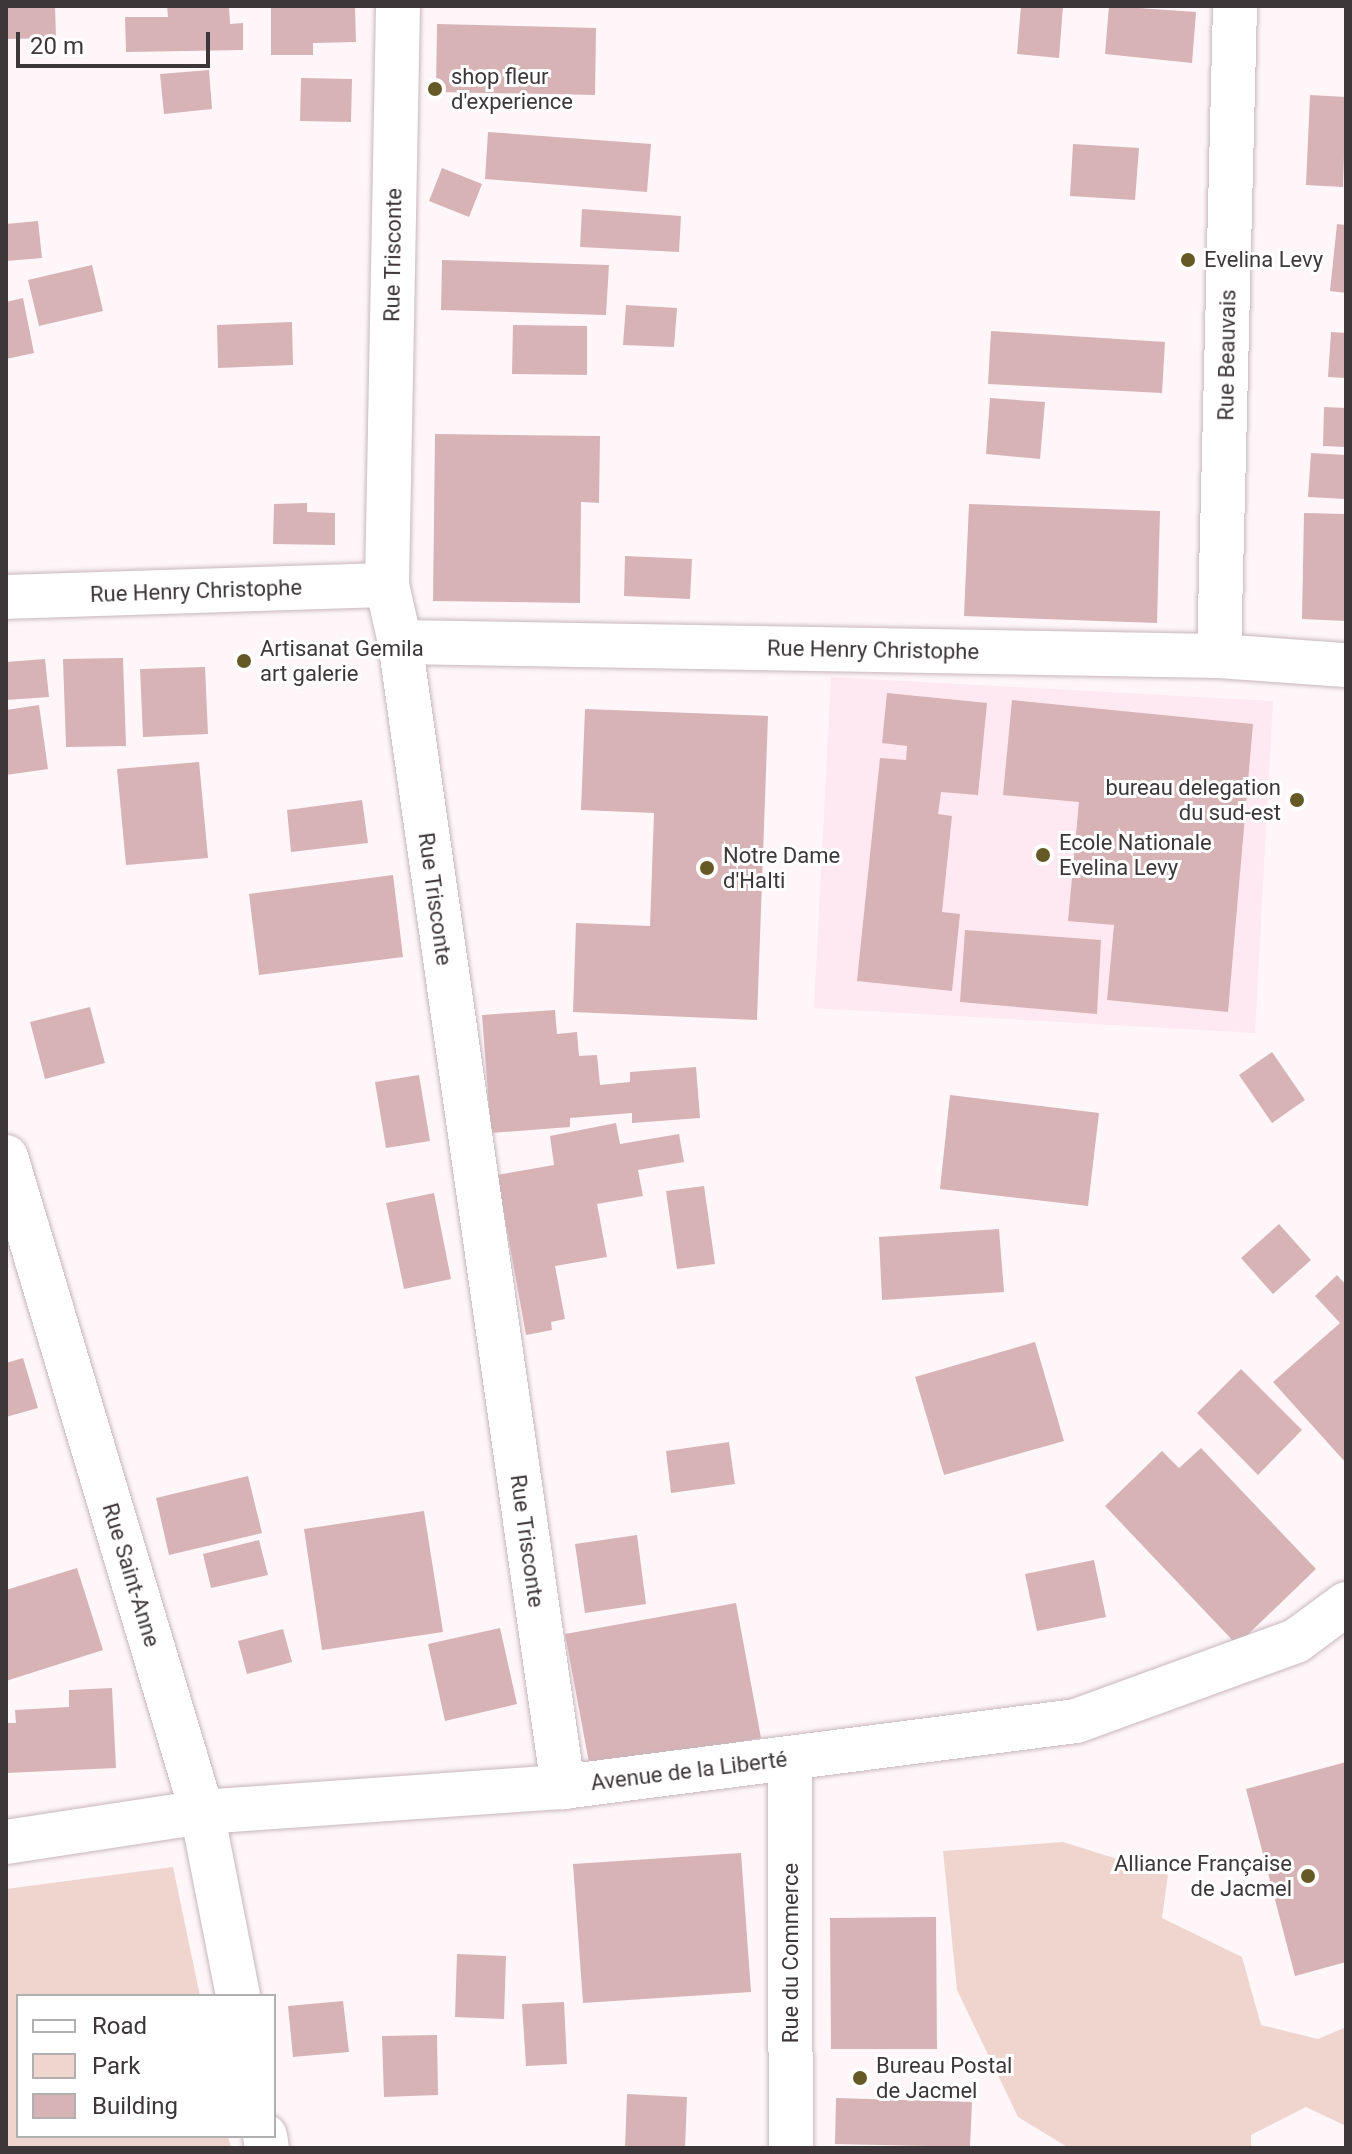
<!DOCTYPE html>
<meta charset="utf-8">
<style>
body{margin:0}
#map{position:relative;width:1352px;height:2154px;overflow:hidden;background:#fef6f9;font-family:Roboto,sans-serif}
div>[style]{position:absolute}
.built>*{inset:0;background:#fee8f1}
.green>*{inset:0;background:#f0d5cf}
.building>*{inset:0;background:#d8b3b6}
.roads{filter:drop-shadow(0 0 2px #c8b6bd) drop-shadow(0 0 2px #c8b6bd)}
.minor>*{height:44px;margin:-22px;padding:0 22px;transform-origin:22px;border-radius:22px;background:#fff}
.dots>*{width:22px;height:22px;translate:-50% -50%;box-sizing:border-box;border:4px solid #fff;border-radius:50%}
span{translate:-50% -50%;white-space:nowrap;text-align:center;line-height:1.15;-webkit-text-stroke:6px #fff;paint-order:stroke}
.poi-label{font-size:22px;color:#3e373a}
.left{translate:0 -50%;text-align:left}
.right{translate:-100% -50%;text-align:right}
.street-label{font-size:22px;color:#3e373a}
.frame{position:absolute;inset:0;border:8px solid #3e373a;pointer-events:none}
.legend{position:absolute;left:16px;top:1994px;width:260px;height:144px;box-sizing:border-box;background:#fff;border:2px solid #b2afb0;margin:0;padding:10px 14px;list-style:none;font-size:24px;color:#3e373a}
.legend li{display:flex;align-items:center;gap:16px;height:40px}
.legend b{width:40px;border:2px solid #b2afb0}
.scale{position:absolute;left:16px;top:32px;width:194px;height:36px;box-sizing:border-box;border:4px solid #3e373a;border-top:0;padding-left:10px;font-size:24px;line-height:28px;white-space:nowrap;color:#3e373a;-webkit-text-stroke:6px #fff;paint-order:stroke}
</style>
<div id="map">
<div class="built">
<i style="clip-path:polygon(831px 677px,1273px 701px,1255px 1033px,814px 1008px)"></i>
</div>
<div class="green">
<i style="clip-path:polygon(1063px 1842px,1168px 1875px,1162px 1918px,1242px 1957px,1261px 2025px,1318px 2039px,1346px 2027px,1346px 2126px,1306px 2107px,1251px 2135px,1251px 2148px,1069px 2148px,1018px 2117px,957px 1990px,943px 1851px)"></i>
<i style="clip-path:polygon(173px 1867px,200px 1996px,18px 1996px,18px 2136px,228px 2136px,231px 2148px,6px 2148px,6px 1889px)"></i>
</div>
<div class="building">
<i style="clip-path:polygon(6px 6px,55px 6px,56px 38px,6px 39px)"></i>
<i style="clip-path:polygon(167px 6px,229px 6px,230px 24px,243px 23px,243px 50px,126px 52px,125px 17px,168px 17px)"></i>
<i style="clip-path:polygon(271px 6px,355px 6px,356px 42px,313px 43px,313px 55px,271px 55px)"></i>
<i style="clip-path:polygon(1021px 6px,1063px 6px,1059px 58px,1017px 54px)"></i>
<i style="clip-path:polygon(1109px 6px,1196px 12px,1192px 63px,1105px 54px)"></i>
<i style="clip-path:polygon(437px 24px,596px 28px,595px 95px,436px 92px)"></i>
<i style="clip-path:polygon(209px 70px,212px 109px,164px 114px,160px 74px)"></i>
<i style="clip-path:polygon(301px 78px,352px 79px,351px 122px,300px 121px)"></i>
<i style="clip-path:polygon(1310px 95px,1346px 97px,1343px 187px,1306px 185px)"></i>
<i style="clip-path:polygon(488px 132px,651px 144px,647px 192px,485px 179px)"></i>
<i style="clip-path:polygon(1073px 144px,1139px 148px,1135px 200px,1070px 196px)"></i>
<i style="clip-path:polygon(442px 168px,482px 184px,469px 217px,429px 201px)"></i>
<i style="clip-path:polygon(582px 209px,681px 216px,679px 252px,580px 247px)"></i>
<i style="clip-path:polygon(38px 221px,42px 258px,6px 261px,6px 224px)"></i>
<i style="clip-path:polygon(1337px 224px,1346px 225px,1346px 293px,1330px 291px)"></i>
<i style="clip-path:polygon(442px 260px,609px 265px,606px 315px,441px 310px)"></i>
<i style="clip-path:polygon(92px 265px,103px 311px,39px 326px,28px 280px)"></i>
<i style="clip-path:polygon(23px 298px,34px 353px,6px 359px,6px 302px)"></i>
<i style="clip-path:polygon(626px 305px,677px 308px,674px 347px,623px 345px)"></i>
<i style="clip-path:polygon(292px 322px,293px 365px,218px 368px,217px 325px)"></i>
<i style="clip-path:polygon(513px 325px,587px 326px,587px 375px,512px 374px)"></i>
<i style="clip-path:polygon(991px 331px,1165px 342px,1162px 393px,988px 384px)"></i>
<i style="clip-path:polygon(1331px 332px,1346px 333px,1346px 378px,1328px 377px)"></i>
<i style="clip-path:polygon(990px 398px,1045px 402px,1040px 459px,986px 454px)"></i>
<i style="clip-path:polygon(1324px 407px,1346px 408px,1346px 447px,1323px 446px)"></i>
<i style="clip-path:polygon(435px 434px,600px 436px,599px 503px,581px 502px,580px 603px,433px 601px)"></i>
<i style="clip-path:polygon(1311px 453px,1346px 455px,1346px 499px,1308px 497px)"></i>
<i style="clip-path:polygon(307px 503px,307px 512px,335px 513px,335px 545px,273px 544px,274px 504px)"></i>
<i style="clip-path:polygon(969px 504px,1160px 511px,1157px 623px,964px 616px)"></i>
<i style="clip-path:polygon(1304px 513px,1346px 514px,1346px 621px,1302px 619px)"></i>
<i style="clip-path:polygon(625px 556px,692px 559px,690px 599px,624px 596px)"></i>
<i style="clip-path:polygon(123px 658px,126px 746px,66px 747px,63px 659px)"></i>
<i style="clip-path:polygon(45px 659px,49px 697px,6px 700px,6px 662px)"></i>
<i style="clip-path:polygon(205px 667px,208px 734px,143px 737px,140px 669px)"></i>
<i style="clip-path:polygon(887px 693px,987px 703px,978px 795px,941px 792px,938px 814px,952px 816px,942px 912px,960px 914px,952px 991px,857px 981px,880px 758px,906px 760px,907px 746px,882px 743px)"></i>
<i style="clip-path:polygon(1012px 700px,1253px 724px,1228px 1012px,1107px 1000px,1114px 925px,1068px 921px,1079px 802px,1003px 795px)"></i>
<i style="clip-path:polygon(39px 705px,48px 769px,6px 775px,6px 710px)"></i>
<i style="clip-path:polygon(585px 709px,768px 716px,757px 1020px,573px 1012px,576px 923px,650px 926px,654px 813px,581px 810px)"></i>
<i style="clip-path:polygon(199px 762px,208px 858px,126px 865px,117px 769px)"></i>
<i style="clip-path:polygon(362px 800px,368px 843px,291px 852px,287px 810px)"></i>
<i style="clip-path:polygon(393px 875px,403px 957px,259px 975px,249px 894px)"></i>
<i style="clip-path:polygon(965px 930px,1101px 940px,1097px 1014px,960px 1002px)"></i>
<i style="clip-path:polygon(90px 1007px,105px 1063px,45px 1079px,30px 1022px)"></i>
<i style="clip-path:polygon(555px 1010px,557px 1034px,577px 1032px,579px 1056px,597px 1055px,600px 1085px,630px 1082px,630px 1072px,696px 1067px,700px 1118px,632px 1123px,632px 1113px,570px 1118px,570px 1127px,491px 1133px,482px 1015px)"></i>
<i style="clip-path:polygon(1272px 1052px,1305px 1100px,1272px 1123px,1239px 1075px)"></i>
<i style="clip-path:polygon(419px 1075px,430px 1141px,386px 1148px,375px 1082px)"></i>
<i style="clip-path:polygon(950px 1095px,1099px 1113px,1088px 1206px,940px 1189px)"></i>
<i style="clip-path:polygon(616px 1123px,620px 1144px,679px 1134px,684px 1162px,638px 1170px,643px 1196px,597px 1204px,607px 1257px,555px 1266px,565px 1319px,551px 1322px,552px 1330px,526px 1335px,497px 1175px,554px 1165px,550px 1136px)"></i>
<i style="clip-path:polygon(704px 1186px,715px 1264px,677px 1269px,666px 1191px)"></i>
<i style="clip-path:polygon(434px 1193px,451px 1279px,404px 1289px,386px 1203px)"></i>
<i style="clip-path:polygon(1279px 1224px,1311px 1260px,1273px 1294px,1241px 1258px)"></i>
<i style="clip-path:polygon(999px 1229px,1004px 1292px,882px 1300px,879px 1237px)"></i>
<i style="clip-path:polygon(1337px 1275px,1346px 1285px,1346px 1463px,1273px 1382px,1340px 1323px,1315px 1296px)"></i>
<i style="clip-path:polygon(1035px 1342px,1064px 1441px,944px 1475px,915px 1377px)"></i>
<i style="clip-path:polygon(23px 1358px,38px 1408px,6px 1417px,6px 1363px)"></i>
<i style="clip-path:polygon(1241px 1369px,1302px 1430px,1258px 1475px,1197px 1413px)"></i>
<i style="clip-path:polygon(729px 1442px,735px 1484px,671px 1493px,666px 1451px)"></i>
<i style="clip-path:polygon(1201px 1448px,1316px 1569px,1237px 1645px,1105px 1506px,1162px 1451px,1179px 1468px)"></i>
<i style="clip-path:polygon(248px 1476px,262px 1533px,169px 1555px,156px 1498px)"></i>
<i style="clip-path:polygon(424px 1511px,443px 1632px,322px 1650px,304px 1529px)"></i>
<i style="clip-path:polygon(637px 1535px,646px 1604px,585px 1613px,575px 1544px)"></i>
<i style="clip-path:polygon(259px 1540px,268px 1575px,211px 1588px,203px 1554px)"></i>
<i style="clip-path:polygon(1094px 1560px,1106px 1617px,1037px 1631px,1025px 1574px)"></i>
<i style="clip-path:polygon(77px 1568px,103px 1650px,6px 1681px,6px 1590px)"></i>
<i style="clip-path:polygon(736px 1603px,761px 1738px,590px 1768px,565px 1634px)"></i>
<i style="clip-path:polygon(500px 1628px,517px 1704px,445px 1721px,428px 1644px)"></i>
<i style="clip-path:polygon(283px 1629px,292px 1662px,247px 1674px,238px 1641px)"></i>
<i style="clip-path:polygon(112px 1688px,116px 1768px,6px 1773px,6px 1723px,16px 1723px,15px 1710px,69px 1707px,69px 1690px)"></i>
<i style="clip-path:polygon(1346px 1762px,1346px 1962px,1295px 1976px,1246px 1789px)"></i>
<i style="clip-path:polygon(741px 1853px,751px 1992px,583px 2003px,573px 1864px)"></i>
<i style="clip-path:polygon(936px 1917px,937px 2049px,831px 2049px,830px 1918px)"></i>
<i style="clip-path:polygon(457px 1954px,506px 1956px,504px 2019px,455px 2017px)"></i>
<i style="clip-path:polygon(343px 2001px,349px 2052px,293px 2057px,288px 2006px)"></i>
<i style="clip-path:polygon(564px 2002px,567px 2064px,526px 2066px,522px 2004px)"></i>
<i style="clip-path:polygon(437px 2035px,438px 2095px,384px 2097px,382px 2036px)"></i>
<i style="clip-path:polygon(627px 2094px,687px 2097px,685px 2148px,625px 2148px)"></i>
<i style="clip-path:polygon(836px 2098px,972px 2102px,970px 2147px,835px 2144px)"></i>
</div>
<div class="roads">
<div class="minor">
<i style="left:398px;top:6px;width:579px;rotate:91.09deg"></i>
<i style="left:387px;top:585px;width:58px;rotate:77.2deg"></i>
<i style="left:400px;top:642px;width:1157px;rotate:81.9deg"></i>
<i style="left:6px;top:597px;width:381px;rotate:-1.8deg"></i>
<i style="left:400px;top:642px;width:819px;rotate:0.98deg"></i>
<i style="left:1219px;top:656px;width:127px;rotate:4.1deg"></i>
<i style="left:1219px;top:656px;width:650px;rotate:-88.59deg"></i>
<i style="left:6px;top:1157px;width:684px;rotate:73.34deg"></i>
<i style="left:202px;top:1812px;width:187px;rotate:78.9deg"></i>
<i style="left:790px;top:1759px;width:389px;rotate:89.9deg"></i>
<i style="left:6px;top:1842px;width:198px;rotate:-8.7deg"></i>
<i style="left:202px;top:1812px;width:362px;rotate:-4deg"></i>
<i style="left:563px;top:1787px;width:517px;rotate:-7.33deg"></i>
<i style="left:1076px;top:1721px;width:234px;rotate:-20deg"></i>
<i style="left:1296px;top:1641px;width:62px;rotate:-36.5deg"></i>
<i style="left:265px;top:2136px;width:12px;rotate:81deg"></i>
</div>
</div>
<div class="dots">
<i style="left:435px;top:89px;background:#655a26"></i>
<i style="left:1188px;top:260px;background:#655a26"></i>
<i style="left:244px;top:661px;background:#655a26"></i>
<i style="left:1297px;top:800px;background:#655a26"></i>
<i style="left:1043px;top:855px;background:#655a26"></i>
<i style="left:707px;top:868px;background:#655a26"></i>
<i style="left:1308px;top:1876px;background:#655a26"></i>
<i style="left:860px;top:2078px;background:#655a26"></i>
</div>
<div class="poi-label">
<span class="left" style="left:451px;top:89px">shop fleur<br>d'experience</span>
<span class="left" style="left:1204px;top:260px">Evelina Levy</span>
<span class="left" style="left:260px;top:661px">Artisanat Gemila<br>art galerie</span>
<span class="right" style="left:1281px;top:800px">bureau delegation<br>du sud-est</span>
<span class="left" style="left:1059px;top:855px">Ecole Nationale<br>Evelina Levy</span>
<span class="left" style="left:723px;top:868px">Notre Dame<br>d'HaIti</span>
<span class="right" style="left:1292px;top:1876px">Alliance Française<br>de Jacmel</span>
<span class="left" style="left:876px;top:2078px">Bureau Postal<br>de Jacmel</span>
</div>
<div class="street-label">
<span style="left:393px;top:255px;rotate:-89deg">Rue Trisconte</span>
<span style="left:1227px;top:355px;rotate:-89deg">Rue Beauvais</span>
<span style="left:196px;top:591px;rotate:-2deg">Rue Henry Christophe</span>
<span style="left:873px;top:650px;rotate:1deg">Rue Henry Christophe</span>
<span style="left:435px;top:899px;rotate:82deg">Rue Trisconte</span>
<span style="left:527px;top:1541px;rotate:82deg">Rue Trisconte</span>
<span style="left:131px;top:1575px;rotate:73deg">Rue Saint-Anne</span>
<span style="left:689px;top:1771px;rotate:-7deg">Avenue de la Liberté</span>
<span style="left:791px;top:1953px;rotate:-90deg">Rue du Commerce</span>
</div>
<div class="frame"></div>
<ul class="legend">
<li><b style="height:10px;background:#fff"></b>Road</li>
<li><b style="height:22px;background:#f0d5cf"></b>Park</li>
<li><b style="height:22px;background:#d8b3b6"></b>Building</li>
</ul>
<div class="scale">20 m</div>
</div>
